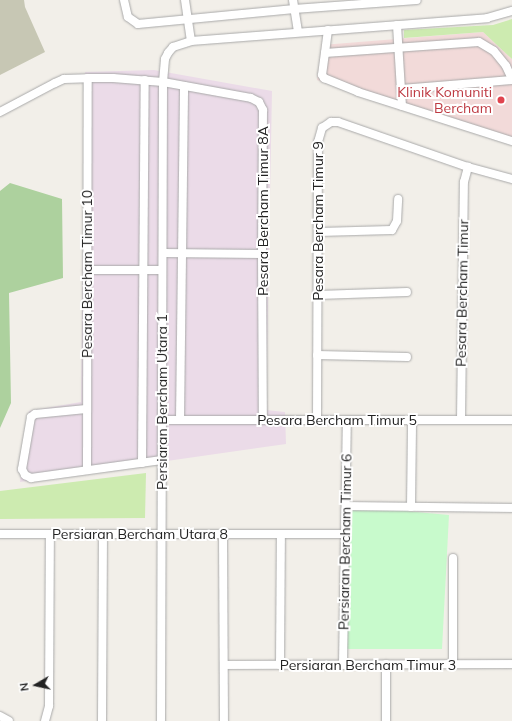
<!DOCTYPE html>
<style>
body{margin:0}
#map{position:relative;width:512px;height:721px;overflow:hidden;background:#f2efe9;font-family:Mulish,sans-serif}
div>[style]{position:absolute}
.commercial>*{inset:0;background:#f2dad9}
.industrial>*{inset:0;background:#ebdbe8}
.construction>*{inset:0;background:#c7c7b4}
.grass>*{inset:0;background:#cdebb0}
.forest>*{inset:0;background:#add19e}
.park>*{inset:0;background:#c8facc}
.roads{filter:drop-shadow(0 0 1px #a9a9a9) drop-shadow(0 0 1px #a9a9a9)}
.minor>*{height:8px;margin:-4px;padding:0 4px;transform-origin:4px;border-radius:4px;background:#fff}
.dots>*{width:11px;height:11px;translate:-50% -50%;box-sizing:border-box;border:2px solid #fff;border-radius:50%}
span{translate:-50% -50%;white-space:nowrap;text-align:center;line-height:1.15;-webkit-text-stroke:4px #fff;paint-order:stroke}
.health-label{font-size:14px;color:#be3a42}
.right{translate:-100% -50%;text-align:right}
.street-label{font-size:14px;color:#222}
.north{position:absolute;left:16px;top:665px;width:40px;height:40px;-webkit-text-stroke:3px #fff;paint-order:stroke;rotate:261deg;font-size:11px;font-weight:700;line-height:16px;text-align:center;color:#222}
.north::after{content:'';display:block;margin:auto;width:14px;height:18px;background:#222;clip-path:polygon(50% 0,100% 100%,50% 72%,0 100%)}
</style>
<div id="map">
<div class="commercial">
<i style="clip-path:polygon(483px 32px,512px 59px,512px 145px,317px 80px,322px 45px)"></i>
</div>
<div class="industrial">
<i style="clip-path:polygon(154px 70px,272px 91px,266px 410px,285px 412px,286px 444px,20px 482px,29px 411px,81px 402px,85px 72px)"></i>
</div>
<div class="construction">
<i style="clip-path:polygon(0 0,24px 0,25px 7px,45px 52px,0 75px)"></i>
</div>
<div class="grass">
<i style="clip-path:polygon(512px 19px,512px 59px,483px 32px,404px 38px,404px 30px,493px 25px)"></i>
<i style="clip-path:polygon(146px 473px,145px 518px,0 519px,0 491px)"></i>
</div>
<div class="forest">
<i style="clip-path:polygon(10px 183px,62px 199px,63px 278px,9px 293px,11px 403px,0 428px,0 191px)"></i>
</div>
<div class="park">
<i style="clip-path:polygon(351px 506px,449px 515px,442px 649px,346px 649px)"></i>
</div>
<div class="roads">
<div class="minor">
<i style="left:124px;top:0;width:17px;rotate:77deg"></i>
<i style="left:128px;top:17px;width:12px;rotate:35deg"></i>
<i style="left:138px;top:24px;width:157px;rotate:-5.5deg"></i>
<i style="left:294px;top:9px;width:123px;rotate:-4.2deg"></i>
<i style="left:185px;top:0;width:41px;rotate:81.7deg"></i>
<i style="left:293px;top:0;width:32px;rotate:81deg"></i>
<i style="left:397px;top:25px;width:81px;rotate:86.5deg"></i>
<i style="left:328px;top:30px;width:45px;rotate:97.6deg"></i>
<i style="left:322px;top:75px;width:4px;rotate:56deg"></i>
<i style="left:324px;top:78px;width:37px;rotate:22deg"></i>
<i style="left:358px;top:92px;width:162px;rotate:17.7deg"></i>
<i style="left:325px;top:53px;width:154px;rotate:-4.1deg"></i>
<i style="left:479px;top:42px;width:17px;rotate:31deg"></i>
<i style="left:494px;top:51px;width:19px;rotate:51deg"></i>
<i style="left:506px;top:66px;width:14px;rotate:65deg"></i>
<i style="left:401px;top:89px;width:111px;rotate:-4.6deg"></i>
<i style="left:0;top:112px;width:62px;rotate:-27.8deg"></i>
<i style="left:55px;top:83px;width:10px;rotate:-24deg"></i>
<i style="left:64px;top:79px;width:24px;rotate:-2deg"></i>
<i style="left:88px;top:78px;width:25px"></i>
<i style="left:113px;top:78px;width:50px;rotate:4.6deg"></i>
<i style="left:163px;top:82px;width:89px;rotate:10.3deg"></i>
<i style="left:251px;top:98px;width:9px;rotate:27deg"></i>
<i style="left:259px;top:102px;width:9px;rotate:63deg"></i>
<i style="left:263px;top:110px;width:144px;rotate:90.4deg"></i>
<i style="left:262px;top:254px;width:166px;rotate:89.7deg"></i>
<i style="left:319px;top:232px;width:73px;rotate:-1.6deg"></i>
<i style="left:392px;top:230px;width:10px;rotate:-61deg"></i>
<i style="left:397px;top:221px;width:22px;rotate:-87deg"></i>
<i style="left:163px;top:253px;width:99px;rotate:0.6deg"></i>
<i style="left:87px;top:270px;width:75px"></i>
<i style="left:318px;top:295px;width:89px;rotate:-1.9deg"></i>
<i style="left:317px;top:355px;width:90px;rotate:1.3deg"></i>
<i style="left:86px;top:409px;width:51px;rotate:174.4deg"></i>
<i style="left:35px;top:414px;width:5px;rotate:143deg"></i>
<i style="left:31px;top:417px;width:53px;rotate:99.8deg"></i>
<i style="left:22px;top:469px;width:7px;rotate:63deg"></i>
<i style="left:25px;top:475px;width:7px;rotate:27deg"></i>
<i style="left:31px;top:478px;width:132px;rotate:-7.8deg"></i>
<i style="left:162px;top:420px;width:350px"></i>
<i style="left:180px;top:420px;width:334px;rotate:-89.3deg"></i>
<i style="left:317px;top:420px;width:278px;rotate:-89.8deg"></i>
<i style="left:318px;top:142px;width:15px;rotate:-74deg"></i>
<i style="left:322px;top:128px;width:11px;rotate:-34deg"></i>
<i style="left:331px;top:122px;width:7px"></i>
<i style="left:338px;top:122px;width:138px;rotate:19.1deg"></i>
<i style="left:468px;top:167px;width:46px;rotate:15.3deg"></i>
<i style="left:461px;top:420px;width:238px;rotate:-89.3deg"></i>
<i style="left:464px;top:182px;width:16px;rotate:-75deg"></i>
<i style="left:142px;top:463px;width:383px;rotate:-89.6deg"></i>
<i style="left:87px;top:469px;width:391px;rotate:-89.9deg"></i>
<i style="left:346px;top:506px;width:166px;rotate:0.7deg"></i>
<i style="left:411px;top:507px;width:87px;rotate:-89.3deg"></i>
<i style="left:0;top:534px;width:345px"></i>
<i style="left:223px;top:534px;width:187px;rotate:89.7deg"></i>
<i style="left:453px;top:558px;width:106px;rotate:90deg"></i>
<i style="left:386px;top:664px;width:57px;rotate:90deg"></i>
<i style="left:224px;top:665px;width:288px;rotate:-0.2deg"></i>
<i style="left:280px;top:665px;width:131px;rotate:-89.6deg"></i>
<i style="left:343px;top:665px;width:245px;rotate:-89.1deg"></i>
<i style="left:0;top:716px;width:10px;rotate:29deg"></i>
<i style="left:45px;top:721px;width:16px;rotate:-75deg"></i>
<i style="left:49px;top:706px;width:171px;rotate:-89.7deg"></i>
<i style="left:102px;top:721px;width:186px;rotate:-89.7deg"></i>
<i style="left:161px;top:721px;width:639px;rotate:-89.82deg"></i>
<i style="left:163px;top:82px;width:23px;rotate:-85deg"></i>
<i style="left:165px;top:59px;width:7px;rotate:-63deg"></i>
<i style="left:168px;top:53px;width:8px;rotate:-50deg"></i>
<i style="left:173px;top:47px;width:19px;rotate:-18deg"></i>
<i style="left:191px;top:41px;width:297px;rotate:-4.4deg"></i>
<i style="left:487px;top:18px;width:26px;rotate:-16deg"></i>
</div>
</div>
<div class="dots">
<i style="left:501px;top:100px;background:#e0444e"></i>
</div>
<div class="health-label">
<span class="right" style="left:492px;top:100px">Klinik Komuniti<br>Bercham</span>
</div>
<div class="street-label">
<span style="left:263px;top:211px;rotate:-90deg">Pesara Bercham Timur 8A</span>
<span style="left:318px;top:221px;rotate:-90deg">Pesara Bercham Timur 9</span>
<span style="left:87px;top:274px;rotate:-90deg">Pesara Bercham Timur 10</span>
<span style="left:462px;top:293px;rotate:-89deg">Pesara Bercham Timur</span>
<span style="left:162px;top:402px;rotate:-90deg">Persiaran Bercham Utara 1</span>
<span style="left:337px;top:420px">Pesara Bercham Timur 5</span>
<span style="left:140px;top:534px">Persiaran Bercham Utara 8</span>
<span style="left:345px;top:542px;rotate:-89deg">Persiaran Bercham Timur 6</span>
<span style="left:368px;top:665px">Persiaran Bercham Timur 3</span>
</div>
<div class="north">N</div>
</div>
